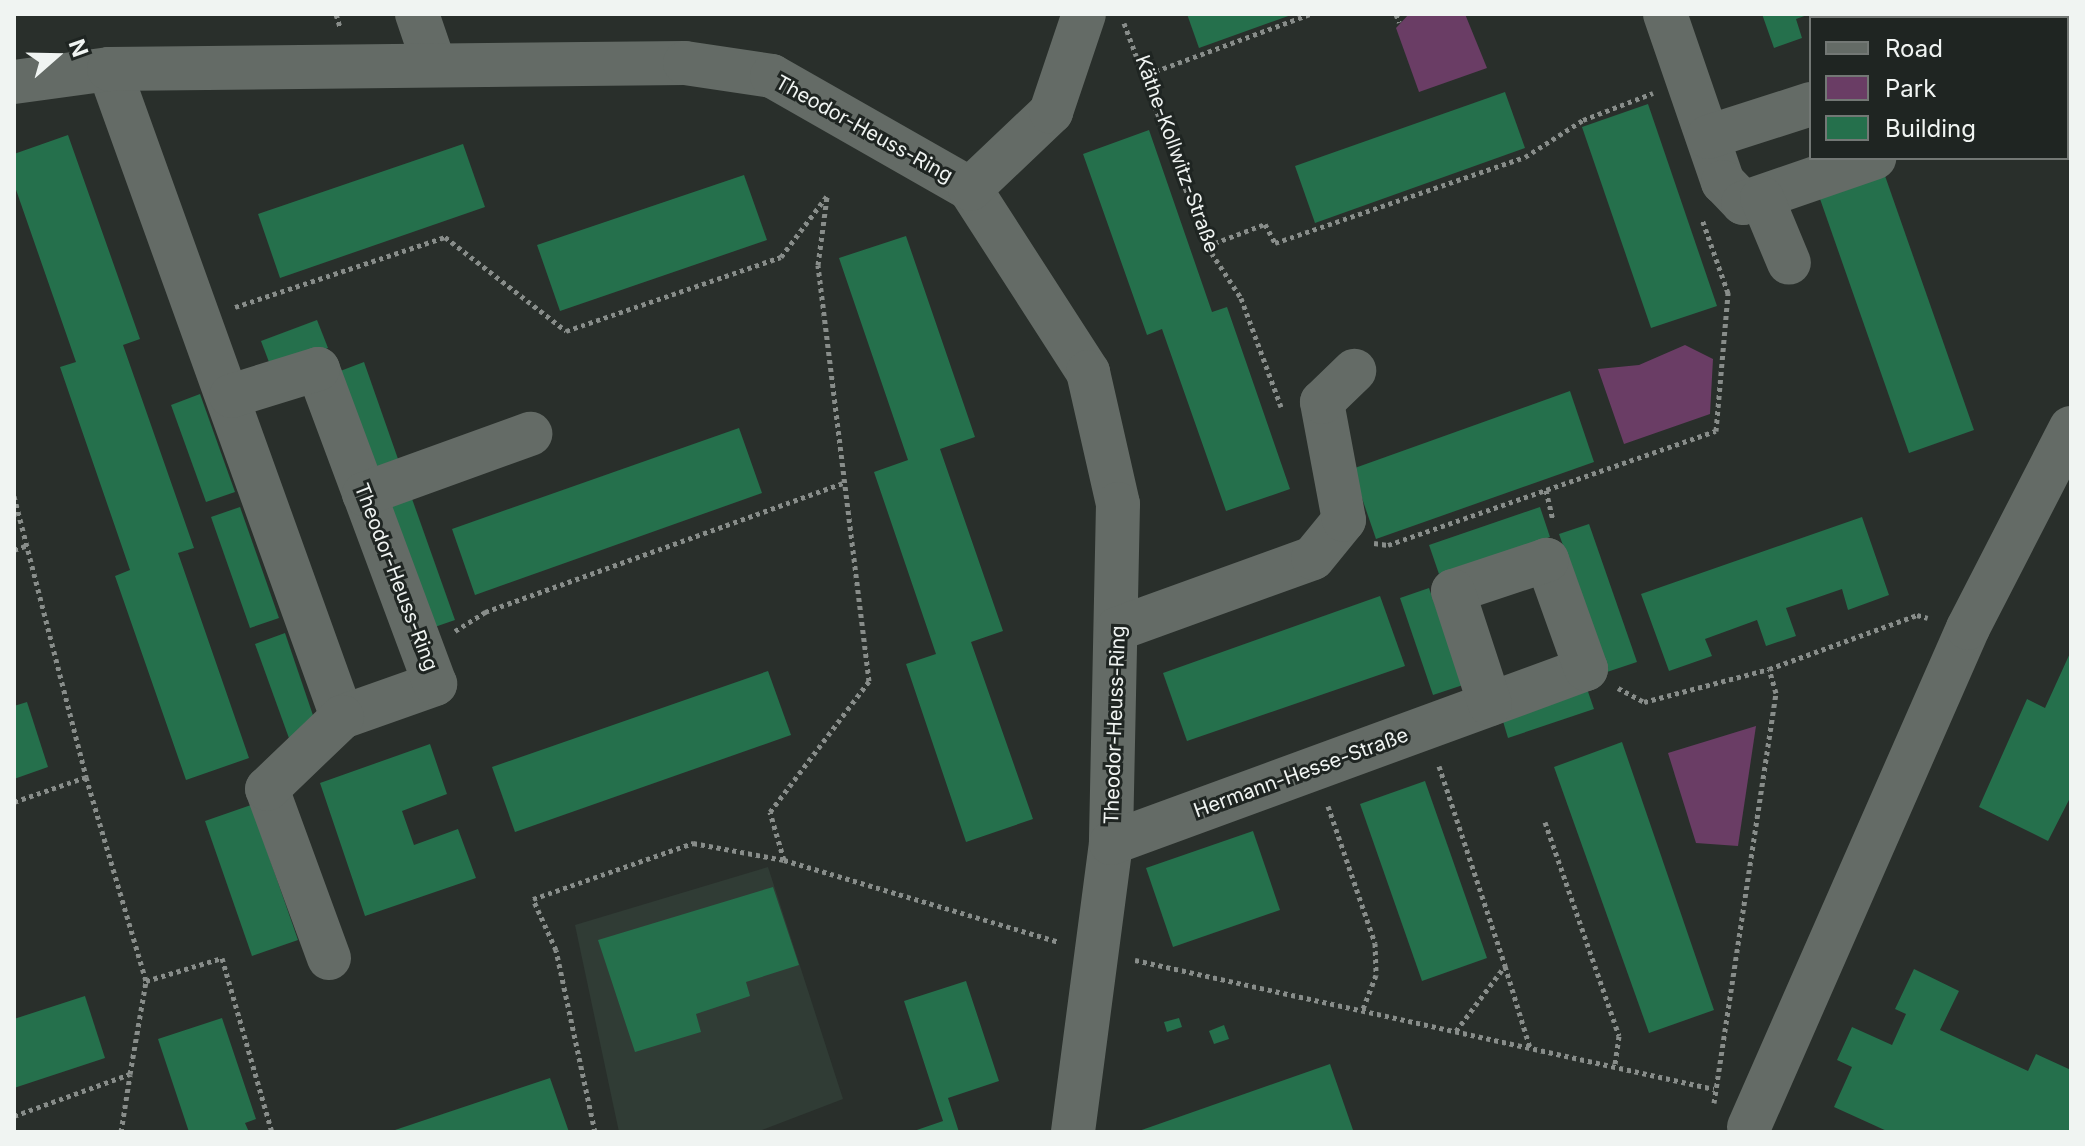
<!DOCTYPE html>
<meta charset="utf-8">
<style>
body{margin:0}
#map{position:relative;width:2085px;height:1146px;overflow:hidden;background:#292f2b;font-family:Inter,sans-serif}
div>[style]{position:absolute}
.built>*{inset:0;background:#303c35}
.green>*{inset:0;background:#6a3d65}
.building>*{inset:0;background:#25704c}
.path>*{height:5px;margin-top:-2.5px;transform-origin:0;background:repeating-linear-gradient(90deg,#888d8a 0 4px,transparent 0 8px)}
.minor>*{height:44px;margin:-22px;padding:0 22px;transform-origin:22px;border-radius:22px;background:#646b66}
span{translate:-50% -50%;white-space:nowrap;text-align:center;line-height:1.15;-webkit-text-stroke:6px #1f2522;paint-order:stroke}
.street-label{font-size:20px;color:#f0f4f2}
.frame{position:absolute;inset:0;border:16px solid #f0f4f2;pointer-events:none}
.legend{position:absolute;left:1809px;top:16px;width:260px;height:144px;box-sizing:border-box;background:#1f2522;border:2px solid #737875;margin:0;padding:10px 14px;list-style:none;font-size:24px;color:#f0f4f2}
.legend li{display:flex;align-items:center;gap:16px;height:40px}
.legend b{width:40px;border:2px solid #737875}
.north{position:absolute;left:16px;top:16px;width:80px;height:80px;-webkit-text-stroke:6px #1f2522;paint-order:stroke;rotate:70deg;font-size:22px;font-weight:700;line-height:32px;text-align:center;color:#f0f4f2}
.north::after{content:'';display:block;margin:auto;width:28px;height:36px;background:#f0f4f2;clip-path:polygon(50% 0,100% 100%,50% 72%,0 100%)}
</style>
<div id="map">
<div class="built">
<i style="clip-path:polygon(768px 867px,843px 1099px,757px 1132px,619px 1132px,575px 925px)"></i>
</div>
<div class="green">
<i style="clip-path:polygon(1409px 14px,1465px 14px,1487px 68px,1419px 92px,1396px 28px)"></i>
<i style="clip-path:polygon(1685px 345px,1713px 359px,1710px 414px,1624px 444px,1598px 369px,1639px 365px)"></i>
<i style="clip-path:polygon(1756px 726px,1738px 846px,1696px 843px,1668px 753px)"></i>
</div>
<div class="building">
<i style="clip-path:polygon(1187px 14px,1294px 14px,1199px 48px)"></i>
<i style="clip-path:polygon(1762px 14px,1810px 14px,1796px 19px,1802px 38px,1774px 48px)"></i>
<i style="clip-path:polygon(2071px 37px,2071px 130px,2067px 131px,2067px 39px)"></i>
<i style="clip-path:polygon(1505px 92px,1525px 148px,1315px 223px,1295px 166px)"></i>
<i style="clip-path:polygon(1648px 104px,1717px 306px,1651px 328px,1582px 127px)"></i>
<i style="clip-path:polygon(1149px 130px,1212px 312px,1227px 307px,1290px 489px,1226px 511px,1162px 329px,1147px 335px,1083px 154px)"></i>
<i style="clip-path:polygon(68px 135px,140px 339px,123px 345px,194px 548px,178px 553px,249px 758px,186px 780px,115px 576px,130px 570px,60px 367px,76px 362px,14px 184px,14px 154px)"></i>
<i style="clip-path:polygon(463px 144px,485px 207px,280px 278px,258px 214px)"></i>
<i style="clip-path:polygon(1884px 173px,1974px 430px,1909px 453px,1819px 196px)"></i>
<i style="clip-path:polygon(744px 175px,767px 240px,560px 311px,537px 245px)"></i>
<i style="clip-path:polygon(906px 236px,975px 437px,940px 449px,1003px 631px,971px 642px,1033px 819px,966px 842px,906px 664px,936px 654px,874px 472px,908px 460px,839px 258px)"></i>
<i style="clip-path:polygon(317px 320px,328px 348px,272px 370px,261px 341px)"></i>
<i style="clip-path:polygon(364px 362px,398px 459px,369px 470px,335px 373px)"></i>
<i style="clip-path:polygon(1570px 391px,1594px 462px,1376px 539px,1352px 469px)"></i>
<i style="clip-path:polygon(200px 394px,235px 492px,206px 502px,171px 405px)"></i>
<i style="clip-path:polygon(739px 428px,762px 493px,475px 595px,452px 529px)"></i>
<i style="clip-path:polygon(411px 496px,455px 620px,426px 630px,381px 506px)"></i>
<i style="clip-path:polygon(240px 507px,279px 618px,250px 628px,211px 517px)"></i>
<i style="clip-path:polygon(1540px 507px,1550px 537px,1439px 574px,1429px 545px)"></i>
<i style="clip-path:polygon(1862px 517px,1889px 595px,1848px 610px,1842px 589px,1813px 599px,1786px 608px,1796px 636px,1766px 646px,1757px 620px,1705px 639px,1712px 656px,1669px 671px,1641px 594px)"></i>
<i style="clip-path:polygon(1589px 524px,1637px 662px,1607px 672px,1559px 534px)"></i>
<i style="clip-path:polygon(1429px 588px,1463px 685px,1433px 695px,1400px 598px)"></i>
<i style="clip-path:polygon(1380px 596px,1405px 666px,1187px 741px,1163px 673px)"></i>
<i style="clip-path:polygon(285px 633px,318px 730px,290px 741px,255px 644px)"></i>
<i style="clip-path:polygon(2071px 651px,2071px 796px,2048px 841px,1979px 807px,2027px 699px,2045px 708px)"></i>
<i style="clip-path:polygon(768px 671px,791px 735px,515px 832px,492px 767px)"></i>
<i style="clip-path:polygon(1584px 680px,1594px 709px,1508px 738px,1499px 708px)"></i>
<i style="clip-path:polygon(27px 702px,48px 767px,14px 779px,14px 706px)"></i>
<i style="clip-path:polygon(1622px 742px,1714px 1010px,1649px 1033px,1554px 767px)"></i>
<i style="clip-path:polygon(430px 744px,447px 794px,402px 811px,414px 845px,458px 829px,476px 878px,365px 916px,320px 783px)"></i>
<i style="clip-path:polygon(1425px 781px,1487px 958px,1422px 981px,1360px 804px)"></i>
<i style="clip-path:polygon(251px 805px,298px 940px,252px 956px,205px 821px)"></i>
<i style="clip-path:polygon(1253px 831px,1280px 910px,1173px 947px,1146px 868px)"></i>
<i style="clip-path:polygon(773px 887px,799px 965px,746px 982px,750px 996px,696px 1014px,701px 1032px,635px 1052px,598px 940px)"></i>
<i style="clip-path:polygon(1914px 969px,1959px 991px,1940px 1030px,2028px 1071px,2036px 1054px,2071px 1070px,2071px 1132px,1889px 1132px,1834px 1107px,1852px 1067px,1837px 1060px,1852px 1027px,1892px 1045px,1906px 1014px,1895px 1009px)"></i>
<i style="clip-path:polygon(966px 981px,999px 1081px,948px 1098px,959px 1132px,911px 1132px,943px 1121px,904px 1001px)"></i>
<i style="clip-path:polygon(85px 996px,105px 1058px,14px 1088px,14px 1019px)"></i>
<i style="clip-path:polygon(222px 1018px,256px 1119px,245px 1123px,249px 1132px,189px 1132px,158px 1039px)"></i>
<i style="clip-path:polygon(1179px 1018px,1182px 1027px,1167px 1032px,1164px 1022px)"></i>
<i style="clip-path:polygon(1224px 1025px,1229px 1039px,1214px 1044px,1209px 1031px)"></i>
<i style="clip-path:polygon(1330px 1064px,1353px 1130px,1136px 1132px)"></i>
<i style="clip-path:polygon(550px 1078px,569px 1132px,393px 1132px,392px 1131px)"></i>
</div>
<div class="path">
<i style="left:336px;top:14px;width:14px;rotate:73deg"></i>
<i style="left:1396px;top:14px;width:9px;rotate:69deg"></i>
<i style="left:2034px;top:18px;width:13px;rotate:-18deg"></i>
<i style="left:1124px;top:23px;width:238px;rotate:69.6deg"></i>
<i style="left:1207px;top:246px;width:62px;rotate:56.8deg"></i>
<i style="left:1241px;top:298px;width:116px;rotate:69.8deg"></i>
<i style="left:1148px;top:74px;width:173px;rotate:-20.3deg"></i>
<i style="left:1207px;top:246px;width:62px;rotate:-20.8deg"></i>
<i style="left:1265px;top:224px;width:21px;rotate:62deg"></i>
<i style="left:1275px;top:243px;width:264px;rotate:-19deg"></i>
<i style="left:1525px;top:157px;width:69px;rotate:-32.5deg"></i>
<i style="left:1583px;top:120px;width:75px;rotate:-21.1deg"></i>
<i style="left:235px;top:307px;width:221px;rotate:-18.4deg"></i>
<i style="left:445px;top:237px;width:153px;rotate:37.8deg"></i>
<i style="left:566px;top:331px;width:227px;rotate:-19deg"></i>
<i style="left:781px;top:257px;width:76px;rotate:-53deg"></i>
<i style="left:1546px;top:490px;width:31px;rotate:77deg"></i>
<i style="left:14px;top:496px;width:290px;rotate:75.6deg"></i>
<i style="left:86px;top:777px;width:76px;rotate:160.9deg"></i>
<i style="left:1374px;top:543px;width:14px;rotate:8deg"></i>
<i style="left:1388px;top:545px;width:347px;rotate:-19.2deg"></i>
<i style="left:1716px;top:431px;width:139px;rotate:-85deg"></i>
<i style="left:1728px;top:293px;width:78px;rotate:-109.4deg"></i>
<i style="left:14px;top:550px;width:15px;rotate:-20deg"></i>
<i style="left:455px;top:631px;width:36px;rotate:-32deg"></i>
<i style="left:485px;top:612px;width:381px;rotate:-19.8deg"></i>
<i style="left:1618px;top:688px;width:30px;rotate:28deg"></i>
<i style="left:1644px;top:702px;width:129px;rotate:-14.8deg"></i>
<i style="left:1439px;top:766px;width:211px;rotate:71.7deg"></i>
<i style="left:86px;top:777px;width:213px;rotate:73.6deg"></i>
<i style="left:146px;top:981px;width:79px;rotate:-16.8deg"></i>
<i style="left:222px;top:958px;width:181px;rotate:74deg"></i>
<i style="left:1328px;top:806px;width:145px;rotate:71.1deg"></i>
<i style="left:1375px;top:943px;width:32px;rotate:88deg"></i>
<i style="left:1376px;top:975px;width:39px;rotate:111deg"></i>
<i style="left:1545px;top:822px;width:226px;rotate:70.9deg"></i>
<i style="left:1619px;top:1036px;width:30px;rotate:98deg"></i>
<i style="left:784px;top:860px;width:50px;rotate:-106.3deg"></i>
<i style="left:770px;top:812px;width:164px;rotate:-52.9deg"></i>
<i style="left:869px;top:681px;width:419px;rotate:-97deg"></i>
<i style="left:818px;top:265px;width:69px;rotate:-82.5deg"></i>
<i style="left:1135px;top:960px;width:593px;rotate:12.56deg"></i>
<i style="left:1456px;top:1031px;width:81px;rotate:-53deg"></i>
<i style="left:1505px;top:966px;width:86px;rotate:73deg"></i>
<i style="left:1714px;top:1103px;width:415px;rotate:-81.4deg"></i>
<i style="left:1776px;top:693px;width:25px;rotate:-106deg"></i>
<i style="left:1769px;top:669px;width:158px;rotate:-20deg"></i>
<i style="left:1917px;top:615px;width:11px;rotate:15deg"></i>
<i style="left:14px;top:1116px;width:123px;rotate:-19.9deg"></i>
<i style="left:130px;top:1074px;width:94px;rotate:-80.2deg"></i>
<i style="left:121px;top:1132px;width:58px;rotate:-81deg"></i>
<i style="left:595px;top:1132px;width:186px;rotate:-102.1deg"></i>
<i style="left:556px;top:950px;width:56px;rotate:-114.3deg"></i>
<i style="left:533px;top:899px;width:170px;rotate:-19.3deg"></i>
<i style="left:693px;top:843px;width:93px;rotate:10.6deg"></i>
<i style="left:784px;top:860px;width:287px;rotate:16.6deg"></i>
</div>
<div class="minor">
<i style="left:417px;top:14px;width:50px;rotate:71.2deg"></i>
<i style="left:1665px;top:14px;width:178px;rotate:71deg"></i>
<i style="left:1723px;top:182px;width:29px;rotate:46deg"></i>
<i style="left:1743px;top:203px;width:139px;rotate:-19deg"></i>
<i style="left:109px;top:69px;width:689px;rotate:70.22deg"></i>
<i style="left:342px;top:717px;width:99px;rotate:-19.5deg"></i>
<i style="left:435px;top:684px;width:336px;rotate:-110.4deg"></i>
<i style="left:318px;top:369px;width:91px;rotate:162.8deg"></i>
<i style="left:14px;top:82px;width:96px;rotate:-7.8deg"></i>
<i style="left:109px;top:69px;width:576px;rotate:-0.6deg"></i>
<i style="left:685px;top:63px;width:88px;rotate:8.5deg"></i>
<i style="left:772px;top:76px;width:228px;rotate:29.7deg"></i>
<i style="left:970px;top:189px;width:218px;rotate:57.2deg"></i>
<i style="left:1088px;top:372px;width:135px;rotate:77.2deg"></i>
<i style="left:1118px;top:504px;width:339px;rotate:91.2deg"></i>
<i style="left:1111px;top:843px;width:291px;rotate:97.5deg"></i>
<i style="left:1708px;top:137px;width:108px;rotate:-17.8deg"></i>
<i style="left:970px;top:189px;width:112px;rotate:-43.5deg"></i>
<i style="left:1051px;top:112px;width:103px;rotate:-71.4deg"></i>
<i style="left:1762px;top:198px;width:70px;rotate:67.4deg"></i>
<i style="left:364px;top:494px;width:177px;rotate:-19.9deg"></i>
<i style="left:1117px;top:629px;width:208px;rotate:-19.9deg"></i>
<i style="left:1313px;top:558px;width:49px;rotate:-50.8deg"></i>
<i style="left:1344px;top:520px;width:120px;rotate:-100.6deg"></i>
<i style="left:1322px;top:402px;width:45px;rotate:-44.1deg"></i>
<i style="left:1111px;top:843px;width:506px;rotate:-20.12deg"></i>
<i style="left:1586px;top:669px;width:116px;rotate:-109.7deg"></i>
<i style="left:1547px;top:560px;width:99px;rotate:161.7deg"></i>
<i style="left:1453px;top:591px;width:119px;rotate:71.9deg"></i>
<i style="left:329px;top:958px;width:180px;rotate:-110.1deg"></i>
<i style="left:267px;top:789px;width:104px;rotate:-43.8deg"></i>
<i style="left:1749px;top:1127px;width:545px;rotate:-66.3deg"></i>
<i style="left:1968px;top:628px;width:225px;rotate:-62.8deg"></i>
</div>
<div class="street-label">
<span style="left:864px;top:129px;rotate:29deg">Theodor-Heuss-Ring</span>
<span style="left:1177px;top:154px;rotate:70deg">Käthe-Kollwitz-Straße</span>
<span style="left:396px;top:577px;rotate:69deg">Theodor-Heuss-Ring</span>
<span style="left:1115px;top:725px;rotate:-88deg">Theodor-Heuss-Ring</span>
<span style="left:1301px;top:773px;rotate:-20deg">Hermann-Hesse-Straße</span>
</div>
<div class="frame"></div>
<ul class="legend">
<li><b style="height:10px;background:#646b66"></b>Road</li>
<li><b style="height:22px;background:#6a3d65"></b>Park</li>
<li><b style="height:22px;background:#25704c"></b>Building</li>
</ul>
<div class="north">N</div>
</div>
